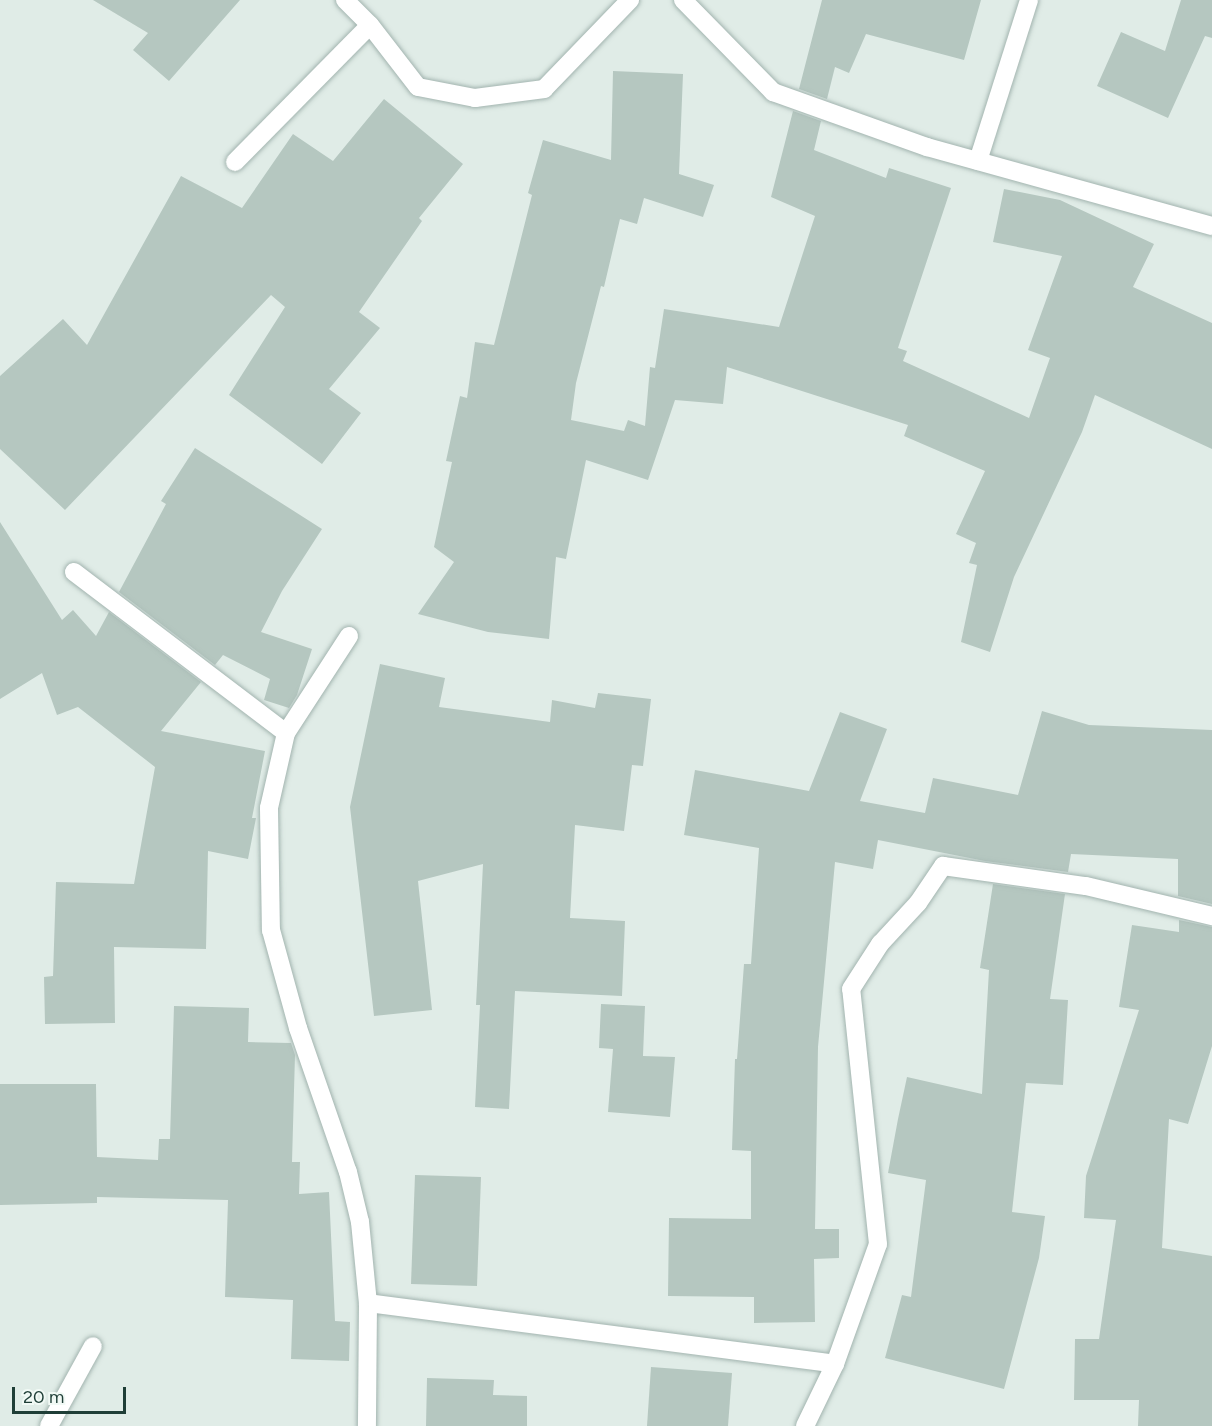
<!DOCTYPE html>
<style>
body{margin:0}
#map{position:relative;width:1212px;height:1426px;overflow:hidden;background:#e0ece7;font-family:Figtree,sans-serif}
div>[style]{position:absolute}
.building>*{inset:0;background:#b5c7c0}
.roads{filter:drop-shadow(0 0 2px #a2b4af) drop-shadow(0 0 2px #a2b4af)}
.street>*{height:18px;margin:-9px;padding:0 9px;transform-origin:9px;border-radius:9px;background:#fff}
span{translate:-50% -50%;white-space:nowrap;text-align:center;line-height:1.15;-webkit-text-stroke:6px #f1f9f5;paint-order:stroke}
.scale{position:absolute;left:12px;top:1387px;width:114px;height:27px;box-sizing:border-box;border:3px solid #1f3e37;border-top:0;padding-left:8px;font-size:18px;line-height:21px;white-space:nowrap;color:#1f3e37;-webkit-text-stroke:4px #f1f9f5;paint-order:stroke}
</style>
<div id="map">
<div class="building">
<i style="clip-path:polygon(93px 0,240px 0,169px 81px,133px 50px,148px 33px)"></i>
<i style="clip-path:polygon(822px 0,981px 0,964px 60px,866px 34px,849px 73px,835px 67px,827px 99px,799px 89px)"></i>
<i style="clip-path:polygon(1181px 0,1212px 0,1212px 38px,1205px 36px,1168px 118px,1097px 86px,1121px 32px,1165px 51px)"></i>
<i style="clip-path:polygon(613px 71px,683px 74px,679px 174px,714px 185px,703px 217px,644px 198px,637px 224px,620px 219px,604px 287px,601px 286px,576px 383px,571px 420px,624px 431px,628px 420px,645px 426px,650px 367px,655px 368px,664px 309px,779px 327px,815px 216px,771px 197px,793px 111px,821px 121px,814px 150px,886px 178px,889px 168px,951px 188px,898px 348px,907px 351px,903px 361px,1029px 418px,1050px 358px,1028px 350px,1062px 256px,993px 242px,1004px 189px,1060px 200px,1154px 244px,1133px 287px,1212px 323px,1212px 449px,1095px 395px,1082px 432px,1014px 577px,990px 652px,961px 642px,977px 565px,969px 563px,976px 543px,956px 534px,985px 471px,904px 436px,908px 425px,727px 367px,723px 404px,675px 400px,648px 480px,586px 460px,566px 559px,556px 557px,549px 639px,488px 632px,418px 614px,454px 562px,434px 547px,452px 462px,446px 461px,460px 396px,467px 398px,475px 342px,494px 345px,532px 195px,528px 193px,543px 140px,611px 160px)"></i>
<i style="clip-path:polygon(384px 99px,463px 164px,419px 218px,422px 221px,359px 312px,380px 328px,329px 389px,361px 413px,322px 464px,229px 395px,285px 307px,271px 295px,65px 510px,0 449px,0 376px,63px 319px,87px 345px,181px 176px,242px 208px,293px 134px,333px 161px)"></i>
<i style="clip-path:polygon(195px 448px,322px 529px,282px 591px,261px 632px,312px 649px,297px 695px,289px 708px,264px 700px,270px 679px,223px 655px,215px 665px,119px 592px,166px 504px,161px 501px)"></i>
<i style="clip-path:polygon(0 522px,62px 620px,73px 610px,96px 636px,109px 612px,201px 682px,161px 731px,265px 751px,252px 818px,256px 818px,248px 859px,208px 851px,206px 949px,114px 947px,115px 1023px,45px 1024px,44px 977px,53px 976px,56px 882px,134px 884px,155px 767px,78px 707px,57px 715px,42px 673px,0 699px)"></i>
<i style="clip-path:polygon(380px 664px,445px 678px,439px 707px,550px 722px,552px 700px,595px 708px,598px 693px,651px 699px,643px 766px,632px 765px,624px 831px,575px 825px,570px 918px,625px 921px,622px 996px,515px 991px,509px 1109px,475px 1107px,480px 1005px,476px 1005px,483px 864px,418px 881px,432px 1010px,374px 1016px,350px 807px)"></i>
<i style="clip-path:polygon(1042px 711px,1089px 725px,1212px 730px,1212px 904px,1178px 896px,1178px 859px,1071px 854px,1068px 872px,985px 861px,878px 840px,873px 869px,835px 862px,818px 1047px,815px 1229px,839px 1229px,839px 1258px,814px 1259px,815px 1322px,754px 1323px,754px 1297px,668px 1296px,669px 1218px,751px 1219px,751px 1151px,732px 1150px,735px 1059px,737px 1059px,744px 964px,751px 964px,759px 848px,684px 835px,695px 770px,809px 791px,840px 712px,887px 729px,860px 801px,925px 813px,933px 778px,1018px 795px)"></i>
<i style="clip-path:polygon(993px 884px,1065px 894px,1050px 999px,1068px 1000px,1063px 1085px,1026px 1083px,1012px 1212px,1045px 1216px,1039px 1258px,1004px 1389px,885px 1358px,902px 1295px,911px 1297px,926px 1180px,888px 1173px,898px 1119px,907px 1077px,982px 1094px,989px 970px,980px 968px)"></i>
<i style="clip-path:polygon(1179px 920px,1212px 927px,1212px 1046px,1188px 1124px,1169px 1119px,1162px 1248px,1212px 1256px,1212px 1426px,1138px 1426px,1139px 1400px,1074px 1400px,1075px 1339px,1099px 1339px,1116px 1220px,1084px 1218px,1086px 1176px,1139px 1010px,1119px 1007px,1132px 925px,1179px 932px)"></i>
<i style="clip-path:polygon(601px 1004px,645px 1006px,643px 1056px,675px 1057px,670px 1117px,608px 1112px,613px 1049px,599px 1048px)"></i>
<i style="clip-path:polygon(174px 1006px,249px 1008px,248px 1042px,291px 1043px,295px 1055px,292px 1162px,300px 1162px,299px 1194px,329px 1192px,335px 1321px,350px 1322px,349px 1361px,291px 1359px,293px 1300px,225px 1297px,228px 1200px,97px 1197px,97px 1203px,0 1205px,0 1084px,96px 1084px,97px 1157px,158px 1160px,159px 1139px,170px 1139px)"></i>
<i style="clip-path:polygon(415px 1175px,481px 1177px,477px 1286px,411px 1284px)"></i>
<i style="clip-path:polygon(651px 1367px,732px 1373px,728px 1426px,647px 1426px)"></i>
<i style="clip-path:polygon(427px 1378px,494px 1380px,493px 1395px,527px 1396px,527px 1426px,426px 1426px)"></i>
</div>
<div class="roads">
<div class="street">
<i style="left:345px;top:0;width:35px;rotate:45deg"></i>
<i style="left:370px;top:25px;width:78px;rotate:52.3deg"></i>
<i style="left:418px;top:87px;width:58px;rotate:10.9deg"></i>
<i style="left:475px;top:98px;width:70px;rotate:-7.4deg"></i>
<i style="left:544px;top:89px;width:124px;rotate:-46deg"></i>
<i style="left:683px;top:0;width:129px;rotate:45.6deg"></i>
<i style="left:773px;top:92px;width:164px;rotate:19.7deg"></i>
<i style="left:927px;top:147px;width:296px;rotate:15.5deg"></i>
<i style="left:978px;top:161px;width:169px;rotate:-72.4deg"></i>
<i style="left:235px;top:162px;width:192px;rotate:-45.4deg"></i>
<i style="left:74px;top:572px;width:266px;rotate:37.2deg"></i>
<i style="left:349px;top:636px;width:116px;rotate:123deg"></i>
<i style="left:286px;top:733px;width:77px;rotate:102.8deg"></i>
<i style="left:269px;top:808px;width:122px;rotate:89.1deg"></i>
<i style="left:271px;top:930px;width:102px;rotate:74.6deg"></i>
<i style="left:298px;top:1028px;width:152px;rotate:70.9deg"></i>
<i style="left:348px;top:1172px;width:51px;rotate:76.5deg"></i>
<i style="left:360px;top:1222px;width:81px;rotate:84.4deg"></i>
<i style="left:368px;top:1303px;width:123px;rotate:90.5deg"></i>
<i style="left:368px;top:1303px;width:471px;rotate:7.4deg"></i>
<i style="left:49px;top:1426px;width:91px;rotate:-61.2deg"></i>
<i style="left:805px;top:1426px;width:69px;rotate:-64.2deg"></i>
<i style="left:835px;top:1364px;width:127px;rotate:-70.3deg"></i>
<i style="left:878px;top:1244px;width:256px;rotate:-96deg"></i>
<i style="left:851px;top:989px;width:54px;rotate:-57.2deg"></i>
<i style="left:880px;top:944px;width:56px;rotate:-47.2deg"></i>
<i style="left:918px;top:903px;width:45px;rotate:-56deg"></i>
<i style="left:943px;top:866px;width:144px;rotate:8deg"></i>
<i style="left:1086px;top:886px;width:130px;rotate:13.4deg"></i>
</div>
</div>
<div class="scale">20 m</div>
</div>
